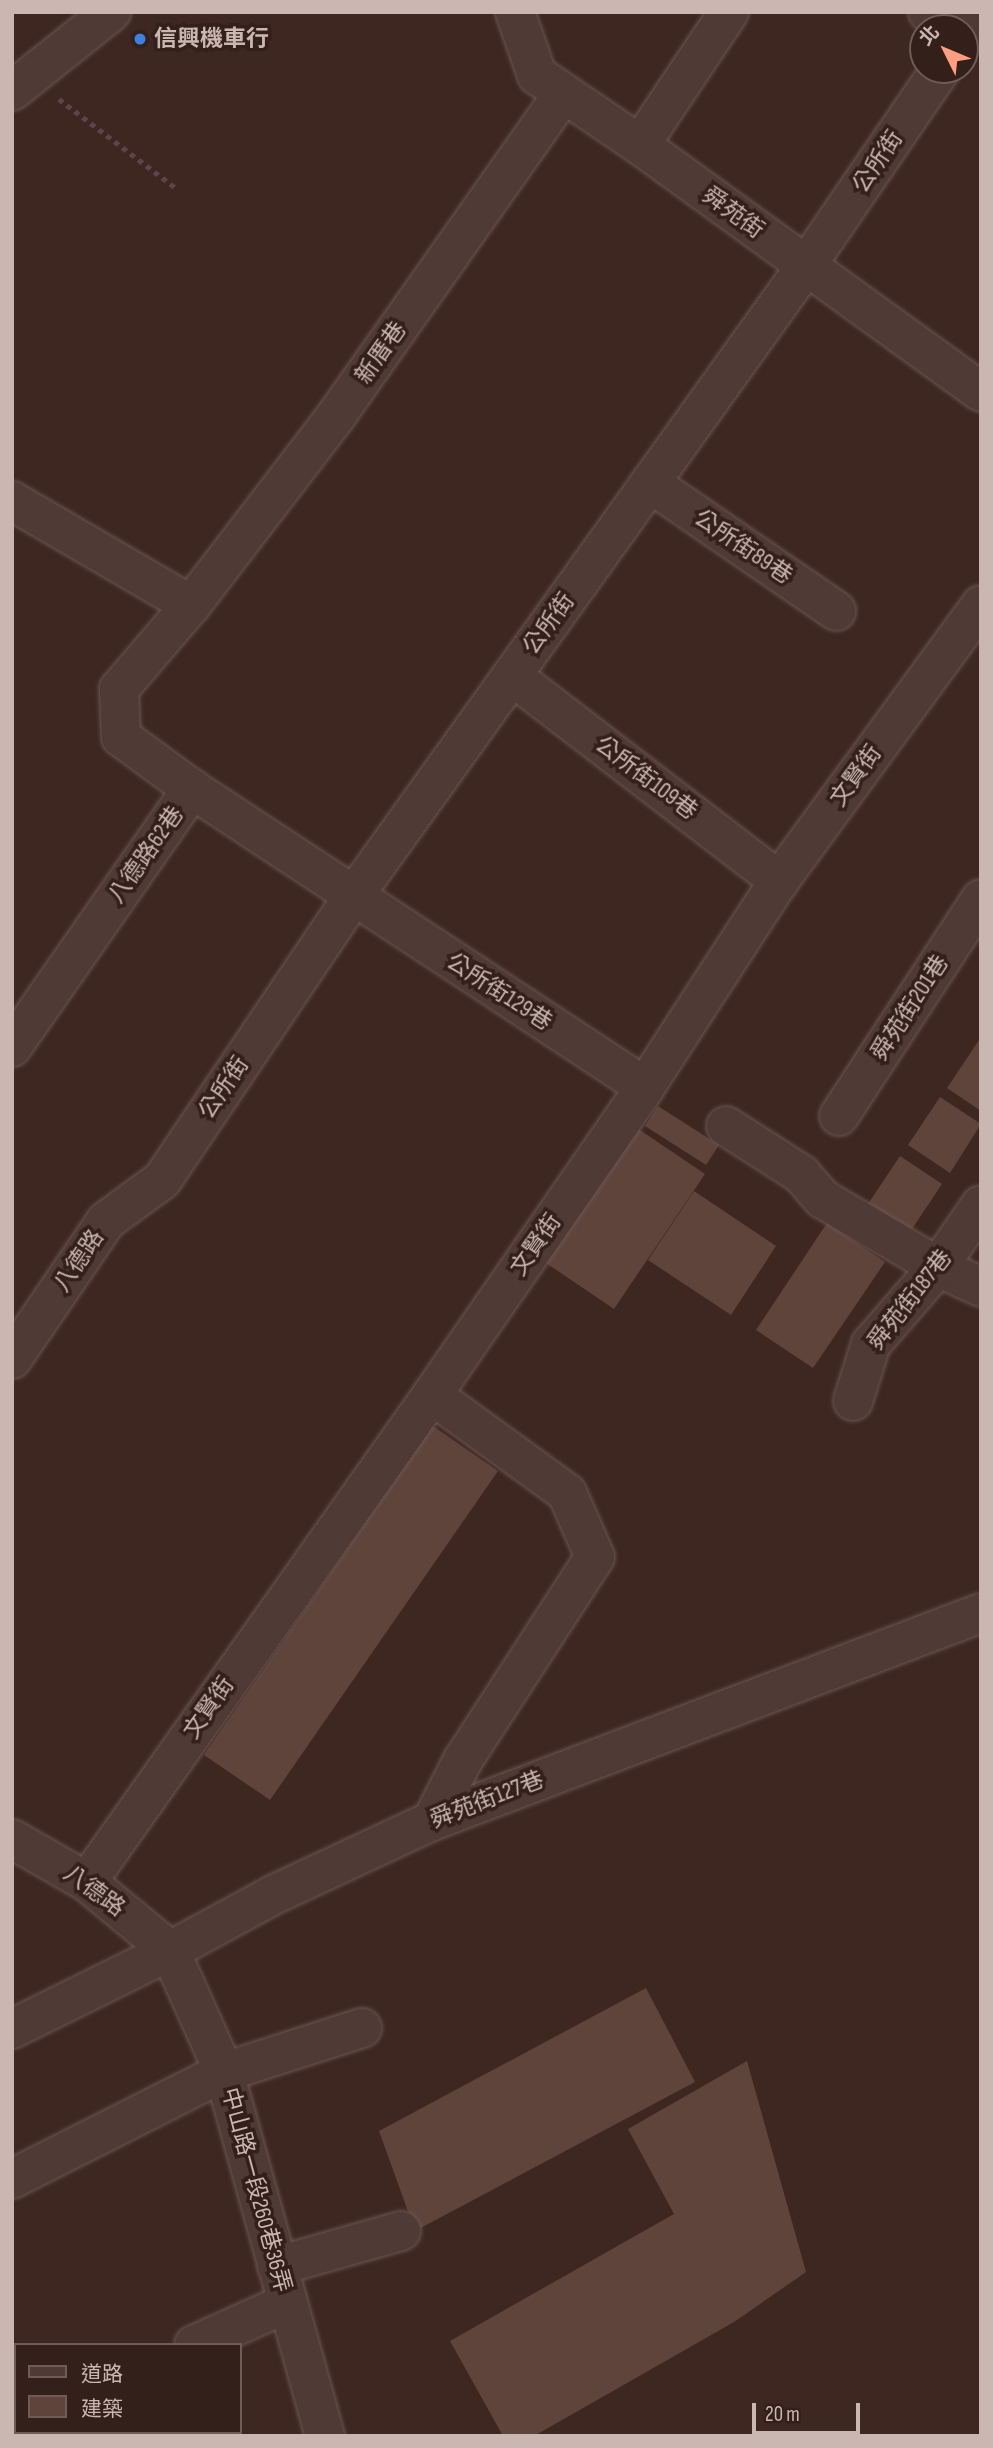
<!DOCTYPE html>
<meta charset="utf-8">
<style>
body{margin:0}
#map{position:relative;width:993px;height:2448px;overflow:hidden;background:#3f2721;font-family:"Sofia Sans Condensed","Noto Sans TC",sans-serif}
div>[style]{position:absolute}
.building>*{inset:0;background:#5f443c}
.path>*{height:4.5px;margin-top:-2.25px;transform-origin:0;background:repeating-linear-gradient(90deg,#5f434b 0 5px,transparent 0 10px)}
.roads{filter:drop-shadow(0 0 2px #6a5650) drop-shadow(0 0 2px #6a5650)}
.minor>*{height:38px;margin:-19px;padding:0 19px;transform-origin:19px;border-radius:19px;background:#4f3a35}
.dots>*{width:19px;height:19px;translate:-50% -50%;box-sizing:border-box;border:4px solid #34201a;border-radius:50%}
span{translate:-50% -50%;white-space:nowrap;text-align:center;line-height:1.15;-webkit-text-stroke:7px #34201a;paint-order:stroke}
.poi-label{font-size:23px;color:#cab7b1;font-weight:700}
.left{translate:0 -50%;text-align:left}
.street-label{font-size:23px;color:#cab7b1}
.frame{position:absolute;inset:0;border:14px solid #cab7b1;pointer-events:none}
.legend{position:absolute;left:14px;top:2343px;width:228px;height:91px;box-sizing:border-box;background:#34201a;border:2px solid #705c56;margin:0;padding:9px 12px;list-style:none;font-size:21px;color:#cab7b1}
.legend li{display:flex;align-items:center;gap:14px;height:35px}
.legend b{width:35px;border:2px solid #705c56}
.north{position:absolute;left:909px;top:14px;width:70px;height:70px;box-sizing:border-box;background:#34201a;border:2px solid #705c56;border-radius:50%;rotate:313deg;font-size:19px;font-weight:700;line-height:28px;text-align:center;color:#cab7b1}
.north::after{content:'';display:block;margin:auto;width:24px;height:32px;background:#ff9e81;clip-path:polygon(50% 0,100% 100%,50% 72%,0 100%)}
.scale{position:absolute;left:752px;top:2403px;width:108px;height:32px;box-sizing:border-box;border:4px solid #cab7b1;border-top:0;padding-left:9px;font-size:21px;line-height:24px;white-space:nowrap;color:#cab7b1;-webkit-text-stroke:5px #34201a;paint-order:stroke}
</style>
<div id="map">
<div class="building">
<i style="clip-path:polygon(979px 1040px,981px 1041px,981px 1111px,947px 1088px)"></i>
<i style="clip-path:polygon(940px 1097px,981px 1124px,950px 1173px,908px 1145px)"></i>
<i style="clip-path:polygon(658px 1106px,719px 1145px,706px 1165px,645px 1126px)"></i>
<i style="clip-path:polygon(634px 1126px,705px 1174px,614px 1309px,543px 1261px)"></i>
<i style="clip-path:polygon(900px 1156px,942px 1184px,910px 1232px,868px 1204px)"></i>
<i style="clip-path:polygon(694px 1191px,776px 1246px,731px 1315px,648px 1260px)"></i>
<i style="clip-path:polygon(827px 1223px,885px 1262px,813px 1368px,756px 1330px)"></i>
<i style="clip-path:polygon(433px 1426px,498px 1471px,270px 1800px,204px 1755px)"></i>
<i style="clip-path:polygon(646px 1988px,695px 2082px,415px 2231px,379px 2131px)"></i>
<i style="clip-path:polygon(747px 2061px,806px 2272px,734px 2322px,534px 2436px,503px 2436px,450px 2341px,674px 2214px,628px 2129px)"></i>
</div>
<div class="path">
<i style="left:59px;top:99px;width:147px;rotate:37.3deg"></i>
</div>
<div class="roads">
<div class="minor">
<i style="left:515px;top:12px;width:67px;rotate:70.8deg"></i>
<i style="left:537px;top:75px;width:125px;rotate:34.2deg"></i>
<i style="left:640px;top:145px;width:421px;rotate:35.9deg"></i>
<i style="left:928px;top:12px;width:25px;rotate:40deg"></i>
<i style="left:965px;top:34px;width:27px;rotate:-56deg"></i>
<i style="left:12px;top:91px;width:127px;rotate:-38.6deg"></i>
<i style="left:640px;top:145px;width:160px;rotate:-56.2deg"></i>
<i style="left:650px;top:483px;width:226px;rotate:34.5deg"></i>
<i style="left:12px;top:501px;width:207px;rotate:30.2deg"></i>
<i style="left:512px;top:676px;width:337px;rotate:37.5deg"></i>
<i style="left:192px;top:789px;width:88px;rotate:-143.8deg"></i>
<i style="left:121px;top:737px;width:48px;rotate:-92.4deg"></i>
<i style="left:119px;top:689px;width:111px;rotate:-49.4deg"></i>
<i style="left:191px;top:605px;width:238px;rotate:-52.5deg"></i>
<i style="left:336px;top:416px;width:394px;rotate:-54.8deg"></i>
<i style="left:12px;top:1047px;width:315px;rotate:-55.1deg"></i>
<i style="left:192px;top:789px;width:542px;rotate:33.34deg"></i>
<i style="left:839px;top:1116px;width:259px;rotate:-56.8deg"></i>
<i style="left:726px;top:1126px;width:89px;rotate:32.6deg"></i>
<i style="left:801px;top:1174px;width:33px;rotate:49deg"></i>
<i style="left:823px;top:1199px;width:134px;rotate:30.6deg"></i>
<i style="left:938px;top:1267px;width:47px;rotate:24.9deg"></i>
<i style="left:12px;top:1359px;width:167px;rotate:-55.7deg"></i>
<i style="left:106px;top:1221px;width:69px;rotate:-36.2deg"></i>
<i style="left:162px;top:1180px;width:341px;rotate:-56deg"></i>
<i style="left:353px;top:897px;width:777px;rotate:-54.33deg"></i>
<i style="left:806px;top:266px;width:237px;rotate:-55.6deg"></i>
<i style="left:853px;top:1401px;width:60px;rotate:-72.5deg"></i>
<i style="left:871px;top:1344px;width:102px;rotate:-49deg"></i>
<i style="left:938px;top:1267px;width:75px;rotate:-55.3deg"></i>
<i style="left:432px;top:1821px;width:68px;rotate:-63.1deg"></i>
<i style="left:463px;top:1760px;width:242px;rotate:-57deg"></i>
<i style="left:595px;top:1557px;width:70px;rotate:-113.6deg"></i>
<i style="left:567px;top:1493px;width:167px;rotate:-144deg"></i>
<i style="left:12px;top:1839px;width:86px;rotate:29.8deg"></i>
<i style="left:87px;top:1882px;width:108px;rotate:39.7deg"></i>
<i style="left:170px;top:1951px;width:133px;rotate:65.9deg"></i>
<i style="left:224px;top:2072px;width:378px;rotate:74.5deg"></i>
<i style="left:87px;top:1882px;width:597px;rotate:-54.69deg"></i>
<i style="left:432px;top:1395px;width:374px;rotate:-55.3deg"></i>
<i style="left:645px;top:1087px;width:246px;rotate:-57deg"></i>
<i style="left:779px;top:881px;width:342px;rotate:-53.8deg"></i>
<i style="left:12px;top:2029px;width:176px;rotate:-26.3deg"></i>
<i style="left:170px;top:1951px;width:117px;rotate:-28.5deg"></i>
<i style="left:273px;top:1895px;width:175px;rotate:-25deg"></i>
<i style="left:432px;top:1821px;width:587px;rotate:-20.75deg"></i>
<i style="left:12px;top:2179px;width:237px;rotate:-26.8deg"></i>
<i style="left:224px;top:2072px;width:145px;rotate:-17.7deg"></i>
<i style="left:277px;top:2266px;width:129px;rotate:-15.8deg"></i>
<i style="left:194px;top:2345px;width:102px;rotate:-24.3deg"></i>
<i style="left:12px;top:2425px;width:4px;rotate:-14deg"></i>
</div>
</div>
<div class="dots">
<i style="left:140px;top:39px;background:#3f7fe0"></i>
</div>
<div class="poi-label">
<span class="left" style="left:154px;top:39px">信興機車行</span>
</div>
<div class="street-label">
<span style="left:878px;top:162px;rotate:-56deg">公所街</span>
<span style="left:733px;top:213px;rotate:36deg">舜苑街</span>
<span style="left:381px;top:353px;rotate:-55deg">新厝巷</span>
<span style="left:743px;top:547px;rotate:34deg">公所街89巷</span>
<span style="left:549px;top:624px;rotate:-54deg">公所街</span>
<span style="left:856px;top:776px;rotate:-54deg">文賢街</span>
<span style="left:646px;top:778px;rotate:37deg">公所街109巷</span>
<span style="left:146px;top:855px;rotate:-55deg">八德路62巷</span>
<span style="left:499px;top:992px;rotate:33deg">公所街129巷</span>
<span style="left:910px;top:1008px;rotate:-57deg">舜苑街201巷</span>
<span style="left:224px;top:1088px;rotate:-56deg">公所街</span>
<span style="left:536px;top:1245px;rotate:-55deg">文賢街</span>
<span style="left:79px;top:1261px;rotate:-56deg">八德路</span>
<span style="left:910px;top:1300px;rotate:-52deg">舜苑街187巷</span>
<span style="left:209px;top:1708px;rotate:-55deg">文賢街</span>
<span style="left:487px;top:1800px;rotate:-21deg">舜苑街127巷</span>
<span style="left:94px;top:1891px;rotate:36deg">八德路</span>
<span style="left:256px;top:2190px;rotate:75deg">中山路一段260巷36弄</span>
</div>
<div class="frame"></div>
<ul class="legend">
<li><b style="height:9px;background:#4f3a35"></b>道路</li>
<li><b style="height:19px;background:#5f443c"></b>建築</li>
</ul>
<div class="north">北</div>
<div class="scale">20 m</div>
</div>
